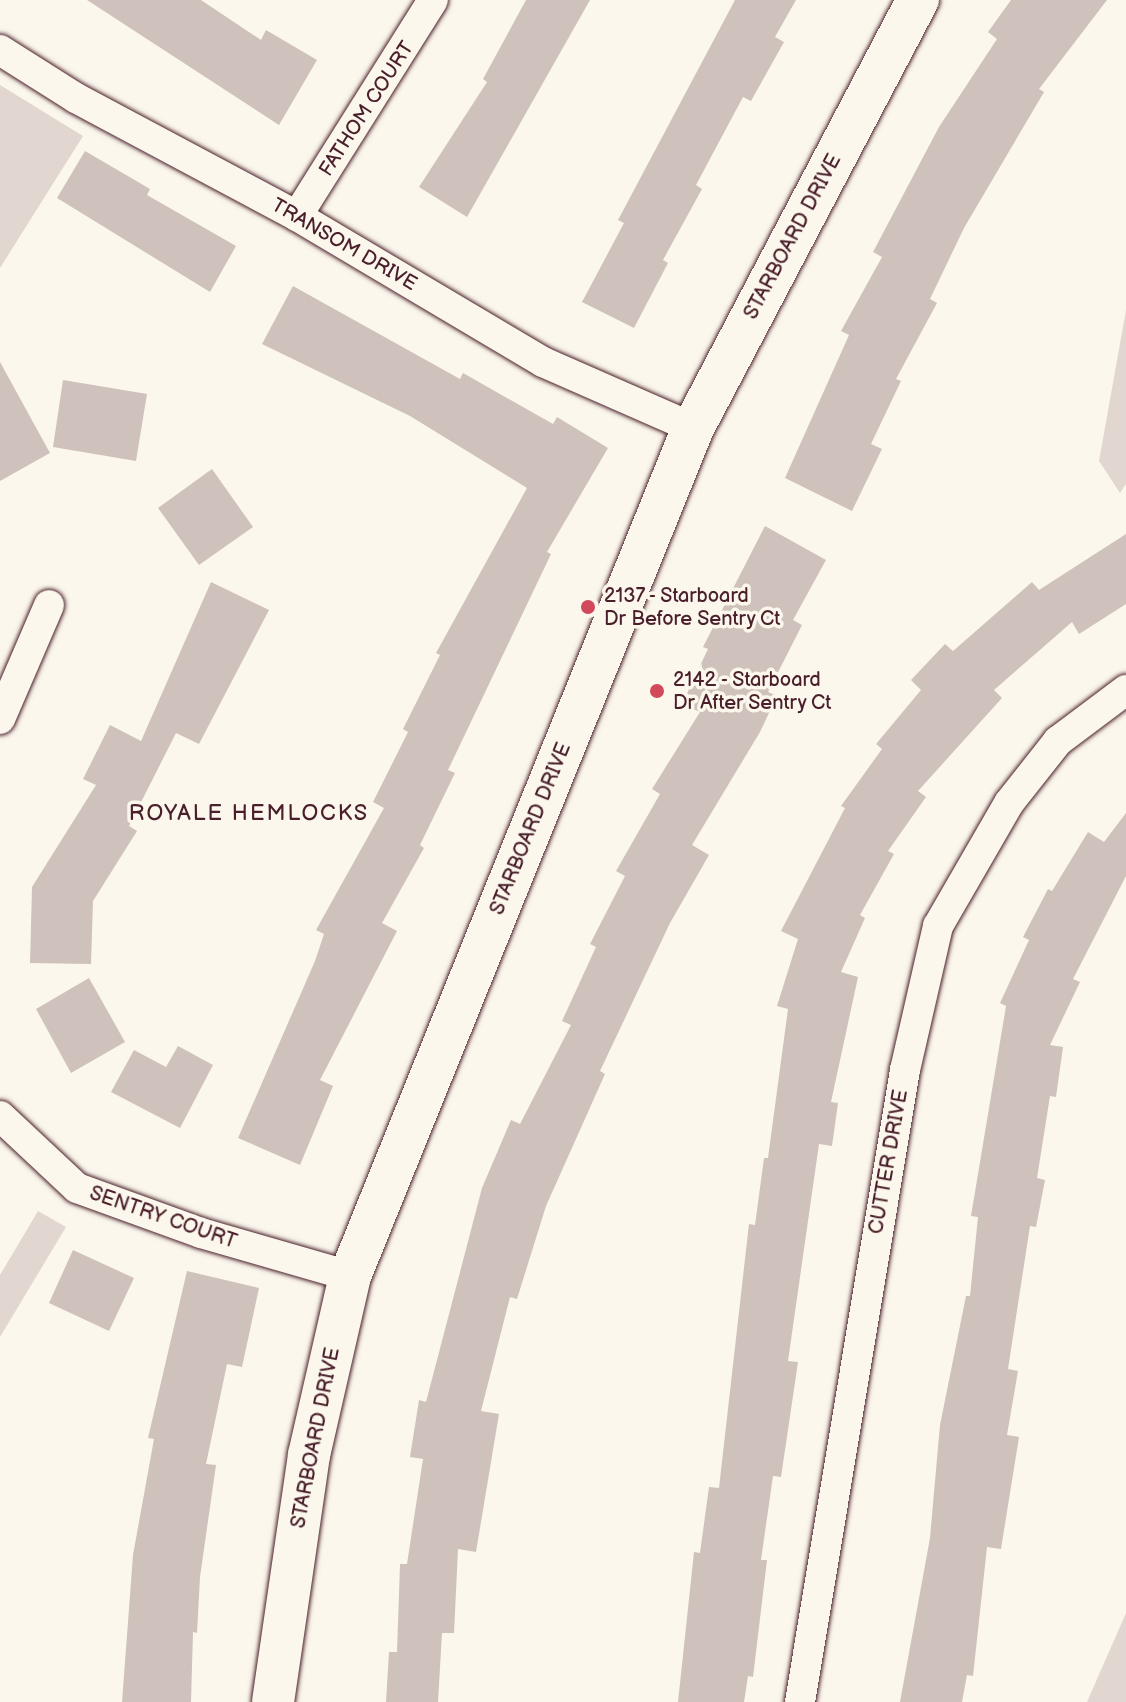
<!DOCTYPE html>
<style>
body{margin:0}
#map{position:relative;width:1126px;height:1702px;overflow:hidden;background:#fbf7ec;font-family:"Balsamiq Sans",sans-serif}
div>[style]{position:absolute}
.green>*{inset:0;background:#e2d7d0}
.building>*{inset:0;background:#cfc2bc}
.roads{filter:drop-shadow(0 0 2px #4a1f2b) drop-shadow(0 0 2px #4a1f2b)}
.street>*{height:30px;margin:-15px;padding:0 15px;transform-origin:15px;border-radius:15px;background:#fbf7ec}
.secondary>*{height:42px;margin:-21px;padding:0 21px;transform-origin:21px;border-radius:21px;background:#fbf7ec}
.dots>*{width:22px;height:22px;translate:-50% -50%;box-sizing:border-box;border:4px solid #fbf7ec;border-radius:50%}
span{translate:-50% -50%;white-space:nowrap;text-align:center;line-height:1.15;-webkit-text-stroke:7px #fbf7ec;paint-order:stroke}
.street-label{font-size:20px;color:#4a1f2b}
.poi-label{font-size:20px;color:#4a1f2b}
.left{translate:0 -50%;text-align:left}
.neighbourhood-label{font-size:22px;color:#4a1f2b;letter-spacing:2px}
</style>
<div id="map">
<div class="green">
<i style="clip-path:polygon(0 85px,83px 136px,0 268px)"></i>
<i style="clip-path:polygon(1126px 310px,1126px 484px,1120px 493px,1099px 461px)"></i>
<i style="clip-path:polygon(38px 1211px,66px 1227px,0 1337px,0 1275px)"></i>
<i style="clip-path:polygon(1126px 1613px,1126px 1702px,1087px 1702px)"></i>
</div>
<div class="building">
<i style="clip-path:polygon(87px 0,201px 0,261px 40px,266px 30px,317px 60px,279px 125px)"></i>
<i style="clip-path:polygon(526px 0,590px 0,467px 217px,419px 187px,487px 82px,483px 79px)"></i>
<i style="clip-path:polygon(735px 0,796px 0,775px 37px,784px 42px,751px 101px,743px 97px,696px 185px,702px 189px,663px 260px,668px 263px,634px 328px,582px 302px,624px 223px,618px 220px)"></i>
<i style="clip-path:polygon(1011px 0,1107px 0,1039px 89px,1044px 92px,964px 228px,930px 299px,937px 303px,896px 379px,901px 381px,871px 444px,882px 449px,852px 511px,785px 478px,849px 335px,841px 331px,882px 257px,873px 252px,939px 127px,997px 39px,988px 32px)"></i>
<i style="clip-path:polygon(85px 151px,150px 189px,147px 195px,236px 246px,210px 292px,57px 198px)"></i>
<i style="clip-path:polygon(293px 286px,460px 379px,463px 373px,553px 424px,557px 417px,608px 448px,547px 552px,551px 554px,448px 770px,455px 773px,420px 845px,424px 848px,382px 923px,397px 931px,320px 1080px,333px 1086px,300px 1165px,238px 1138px,315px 961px,324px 934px,316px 930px,384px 808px,373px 802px,408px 732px,403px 729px,440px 655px,436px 653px,527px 488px,410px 416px,262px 344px)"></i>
<i style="clip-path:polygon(0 362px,50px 453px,0 481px)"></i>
<i style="clip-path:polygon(63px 380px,147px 394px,136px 461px,53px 447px)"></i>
<i style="clip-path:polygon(212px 469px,253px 527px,199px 565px,158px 508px)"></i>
<i style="clip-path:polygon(765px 526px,826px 560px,793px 620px,802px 625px,768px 692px,777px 696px,760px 732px,692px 845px,709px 855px,670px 923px,600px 1071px,605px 1074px,546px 1206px,517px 1299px,510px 1297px,481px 1411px,499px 1414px,476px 1552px,458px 1549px,454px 1633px,442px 1633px,438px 1702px,386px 1702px,389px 1652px,397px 1652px,400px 1564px,407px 1564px,423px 1459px,410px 1457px,419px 1400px,426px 1402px,482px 1188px,511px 1120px,520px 1124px,571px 1025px,562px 1021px,596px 947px,590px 944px,625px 876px,616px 871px,660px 794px,652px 789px,700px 712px,682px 704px,708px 649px,703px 647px)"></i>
<i style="clip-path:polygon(1126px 534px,1126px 604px,1079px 634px,1072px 622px,994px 690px,1002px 698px,918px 791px,926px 797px,888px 851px,894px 854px,860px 915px,865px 918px,841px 972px,858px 977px,831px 1102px,838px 1103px,832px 1146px,819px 1144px,788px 1361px,798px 1362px,781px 1477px,773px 1476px,761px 1560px,767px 1560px,753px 1677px,748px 1676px,744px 1702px,678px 1702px,694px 1552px,700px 1553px,709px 1487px,719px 1488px,749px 1224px,755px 1225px,764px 1158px,768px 1158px,788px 1009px,777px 1006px,798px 939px,781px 931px,845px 808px,841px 806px,882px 749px,876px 744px,921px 690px,911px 680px,945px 644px,953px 651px,1032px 582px,1039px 590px)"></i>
<i style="clip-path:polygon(211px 582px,269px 610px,199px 744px,176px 733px,129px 826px,137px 831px,93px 901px,91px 964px,30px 963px,32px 887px,96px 785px,83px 779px,110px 725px,141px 741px)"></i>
<i style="clip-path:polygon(1126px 813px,1126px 876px,1073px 979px,1080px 982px,1050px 1045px,1063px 1047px,1056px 1097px,1050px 1096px,1037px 1178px,1045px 1180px,1036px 1227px,1030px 1226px,1008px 1369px,1018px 1371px,1007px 1435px,1019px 1437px,1001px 1549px,987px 1547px,973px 1676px,967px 1675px,962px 1702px,900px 1702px,930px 1538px,940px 1425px,966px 1296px,970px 1296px,978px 1217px,971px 1216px,1006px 1006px,1000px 1003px,1029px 940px,1023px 937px,1048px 889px,1052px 891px,1088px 832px,1104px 842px)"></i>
<i style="clip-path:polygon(89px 978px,125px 1042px,71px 1073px,36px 1009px)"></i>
<i style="clip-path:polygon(178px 1046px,213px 1065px,180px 1128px,111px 1092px,134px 1050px,166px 1067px)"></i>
<i style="clip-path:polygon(73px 1250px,134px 1278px,109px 1331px,49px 1303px)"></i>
<i style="clip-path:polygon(187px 1271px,259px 1288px,242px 1367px,227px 1364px,206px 1464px,216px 1465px,200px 1577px,197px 1633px,193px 1632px,191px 1702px,122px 1702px,133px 1555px,154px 1439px,148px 1438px)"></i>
</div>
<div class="roads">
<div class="street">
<i style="left:0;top:50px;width:90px;rotate:32.3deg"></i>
<i style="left:76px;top:98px;width:251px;rotate:28.1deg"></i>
<i style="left:297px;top:216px;width:286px;rotate:30.7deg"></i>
<i style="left:543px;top:362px;width:164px;rotate:23.7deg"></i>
<i style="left:297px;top:216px;width:255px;rotate:-57.8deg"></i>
<i style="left:0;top:719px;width:124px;rotate:-66.7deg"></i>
<i style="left:0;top:1116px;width:105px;rotate:43.1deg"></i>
<i style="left:77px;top:1188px;width:132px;rotate:19.9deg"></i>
<i style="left:201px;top:1233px;width:155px;rotate:16.1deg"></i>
<i style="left:800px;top:1702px;width:641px;rotate:-80.57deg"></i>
<i style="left:905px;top:1070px;width:148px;rotate:-77.1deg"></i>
<i style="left:938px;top:926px;width:142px;rotate:-60deg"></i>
<i style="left:1009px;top:803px;width:79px;rotate:-51.7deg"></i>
<i style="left:1058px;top:741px;width:85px;rotate:-36.9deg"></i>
</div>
<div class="secondary">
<i style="left:273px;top:1702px;width:250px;rotate:-81.7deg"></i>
<i style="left:309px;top:1455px;width:184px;rotate:-77.1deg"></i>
<i style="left:350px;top:1276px;width:915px;rotate:-67.98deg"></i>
<i style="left:693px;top:428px;width:484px;rotate:-62.3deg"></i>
</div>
</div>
<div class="dots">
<i style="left:588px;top:607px;background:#d1495b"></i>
<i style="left:657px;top:691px;background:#d1495b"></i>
</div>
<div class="street-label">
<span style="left:367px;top:109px;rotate:-57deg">FATHOM COURT</span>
<span style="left:793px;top:237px;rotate:-62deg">STARBOARD DRIVE</span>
<span style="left:344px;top:245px;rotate:30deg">TRANSOM DRIVE</span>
<span style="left:531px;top:829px;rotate:-68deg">STARBOARD DRIVE</span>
<span style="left:889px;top:1162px;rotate:-80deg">CUTTER DRIVE</span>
<span style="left:163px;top:1218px;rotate:19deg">SENTRY COURT</span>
<span style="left:316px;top:1438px;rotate:-79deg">STARBOARD DRIVE</span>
</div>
<div class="poi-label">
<span class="left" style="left:604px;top:608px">2137 - Starboard<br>Dr Before Sentry Ct</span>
<span class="left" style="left:673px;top:692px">2142 - Starboard<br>Dr After Sentry Ct</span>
</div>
<div class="neighbourhood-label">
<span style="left:249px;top:814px">ROYALE HEMLOCKS</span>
</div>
</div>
